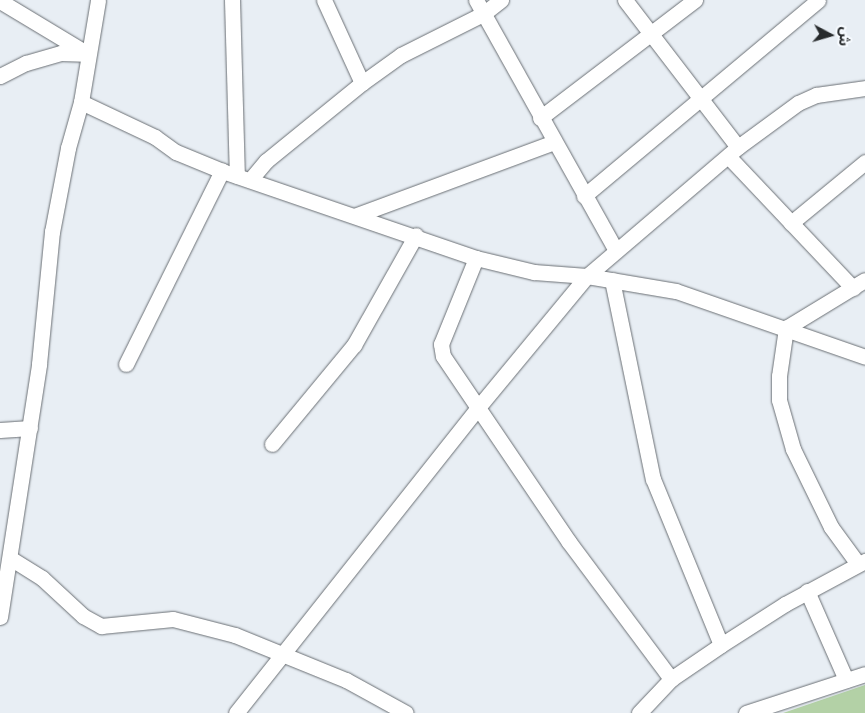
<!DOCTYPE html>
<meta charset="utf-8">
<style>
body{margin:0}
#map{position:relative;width:865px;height:713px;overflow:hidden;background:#e8eef4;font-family:"Asap Condensed","Noto Sans Arabic",sans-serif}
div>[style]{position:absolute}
.green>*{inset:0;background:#b3d1a6}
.roads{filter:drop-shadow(0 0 1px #6a6f74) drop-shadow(0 0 1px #6a6f74)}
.minor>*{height:15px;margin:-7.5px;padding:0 7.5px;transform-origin:7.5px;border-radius:7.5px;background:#fff}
span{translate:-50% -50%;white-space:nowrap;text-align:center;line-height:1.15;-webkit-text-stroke:4px #f7fbff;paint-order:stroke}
.north{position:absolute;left:805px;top:10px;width:50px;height:50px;-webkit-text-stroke:4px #f7fbff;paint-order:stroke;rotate:96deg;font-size:14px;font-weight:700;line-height:20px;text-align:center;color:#272a2c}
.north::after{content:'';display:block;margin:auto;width:18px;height:22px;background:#272a2c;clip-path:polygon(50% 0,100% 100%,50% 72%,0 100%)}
</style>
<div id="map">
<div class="green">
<i style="clip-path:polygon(865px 685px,865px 713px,783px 713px)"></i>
</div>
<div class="roads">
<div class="minor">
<i style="left:232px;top:0;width:176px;rotate:88.4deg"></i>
<i style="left:324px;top:0;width:91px;rotate:65.4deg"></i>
<i style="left:476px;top:0;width:285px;rotate:60.8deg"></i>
<i style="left:625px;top:0;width:185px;rotate:52.5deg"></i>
<i style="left:0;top:1px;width:103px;rotate:31.1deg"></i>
<i style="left:0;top:76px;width:29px;rotate:-27deg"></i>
<i style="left:26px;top:63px;width:36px;rotate:-16deg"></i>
<i style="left:61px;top:53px;width:23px;rotate:2deg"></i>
<i style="left:81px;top:102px;width:82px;rotate:25.3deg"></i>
<i style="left:155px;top:137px;width:26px;rotate:36deg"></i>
<i style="left:176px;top:152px;width:50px;rotate:22.4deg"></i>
<i style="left:222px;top:171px;width:268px;rotate:18.9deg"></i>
<i style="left:476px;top:258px;width:60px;rotate:13.6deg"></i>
<i style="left:534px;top:272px;width:53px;rotate:4.3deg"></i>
<i style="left:587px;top:276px;width:90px;rotate:9.6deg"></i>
<i style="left:676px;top:291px;width:200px;rotate:19.2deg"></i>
<i style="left:540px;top:118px;width:195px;rotate:-37.3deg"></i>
<i style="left:728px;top:156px;width:182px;rotate:46.6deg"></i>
<i style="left:250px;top:180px;width:25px;rotate:-50deg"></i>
<i style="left:266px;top:161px;width:124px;rotate:-39.1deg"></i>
<i style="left:362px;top:83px;width:48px;rotate:-35.7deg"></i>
<i style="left:401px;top:55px;width:92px;rotate:-26.6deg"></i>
<i style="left:483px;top:14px;width:23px;rotate:-38deg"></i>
<i style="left:584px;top:196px;width:305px;rotate:-39.9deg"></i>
<i style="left:357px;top:215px;width:210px;rotate:-20.3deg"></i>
<i style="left:791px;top:223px;width:96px;rotate:-39.5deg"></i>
<i style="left:476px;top:258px;width:93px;rotate:112.1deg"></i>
<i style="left:441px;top:344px;width:12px;rotate:81deg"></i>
<i style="left:443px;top:356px;width:225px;rotate:55.9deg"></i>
<i style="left:569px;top:542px;width:171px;rotate:53.3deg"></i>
<i style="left:612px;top:280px;width:203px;rotate:78.4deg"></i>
<i style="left:653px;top:479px;width:179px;rotate:67.7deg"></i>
<i style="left:721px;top:645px;width:76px;rotate:-32.6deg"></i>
<i style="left:785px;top:604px;width:91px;rotate:-28.3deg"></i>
<i style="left:126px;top:364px;width:216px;rotate:-63.6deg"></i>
<i style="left:0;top:430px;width:30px;rotate:-4deg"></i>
<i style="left:272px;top:444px;width:129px;rotate:-50.4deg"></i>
<i style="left:354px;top:345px;width:126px;rotate:-60.6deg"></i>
<i style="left:10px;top:558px;width:38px;rotate:32deg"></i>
<i style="left:42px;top:578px;width:56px;rotate:42.8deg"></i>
<i style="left:83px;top:616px;width:21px;rotate:29deg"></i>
<i style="left:101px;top:626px;width:72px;rotate:-5.6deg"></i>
<i style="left:173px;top:619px;width:64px;rotate:14.5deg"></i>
<i style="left:235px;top:635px;width:120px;rotate:22.1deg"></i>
<i style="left:346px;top:680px;width:68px;rotate:28.8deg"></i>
<i style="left:858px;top:564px;width:46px;rotate:-126.1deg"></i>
<i style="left:831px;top:527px;width:87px;rotate:-116deg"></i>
<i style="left:793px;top:449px;width:51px;rotate:-105.9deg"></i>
<i style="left:779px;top:400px;width:24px;rotate:-90deg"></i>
<i style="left:779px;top:376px;width:49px;rotate:-81.7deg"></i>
<i style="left:786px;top:328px;width:92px;rotate:-31.3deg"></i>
<i style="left:807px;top:591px;width:97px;rotate:66.3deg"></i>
<i style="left:0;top:617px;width:256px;rotate:-81.2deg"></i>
<i style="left:39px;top:364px;width:133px;rotate:-84.4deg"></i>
<i style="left:52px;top:232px;width:86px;rotate:-79.2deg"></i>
<i style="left:68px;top:148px;width:48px;rotate:-74.2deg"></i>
<i style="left:81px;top:102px;width:103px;rotate:-80.5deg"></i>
<i style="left:236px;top:713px;width:387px;rotate:-51.6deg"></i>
<i style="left:476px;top:410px;width:174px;rotate:-50.4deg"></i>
<i style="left:587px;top:276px;width:199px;rotate:-40.5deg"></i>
<i style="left:738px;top:147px;width:74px;rotate:-36.3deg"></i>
<i style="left:798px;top:103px;width:20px;rotate:-24deg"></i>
<i style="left:816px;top:95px;width:49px;rotate:-8.1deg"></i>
<i style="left:639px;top:713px;width:47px;rotate:-46.7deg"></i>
<i style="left:671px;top:679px;width:60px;rotate:-34.2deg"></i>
<i style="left:746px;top:713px;width:125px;rotate:-18.1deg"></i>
</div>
</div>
<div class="north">ش</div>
</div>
